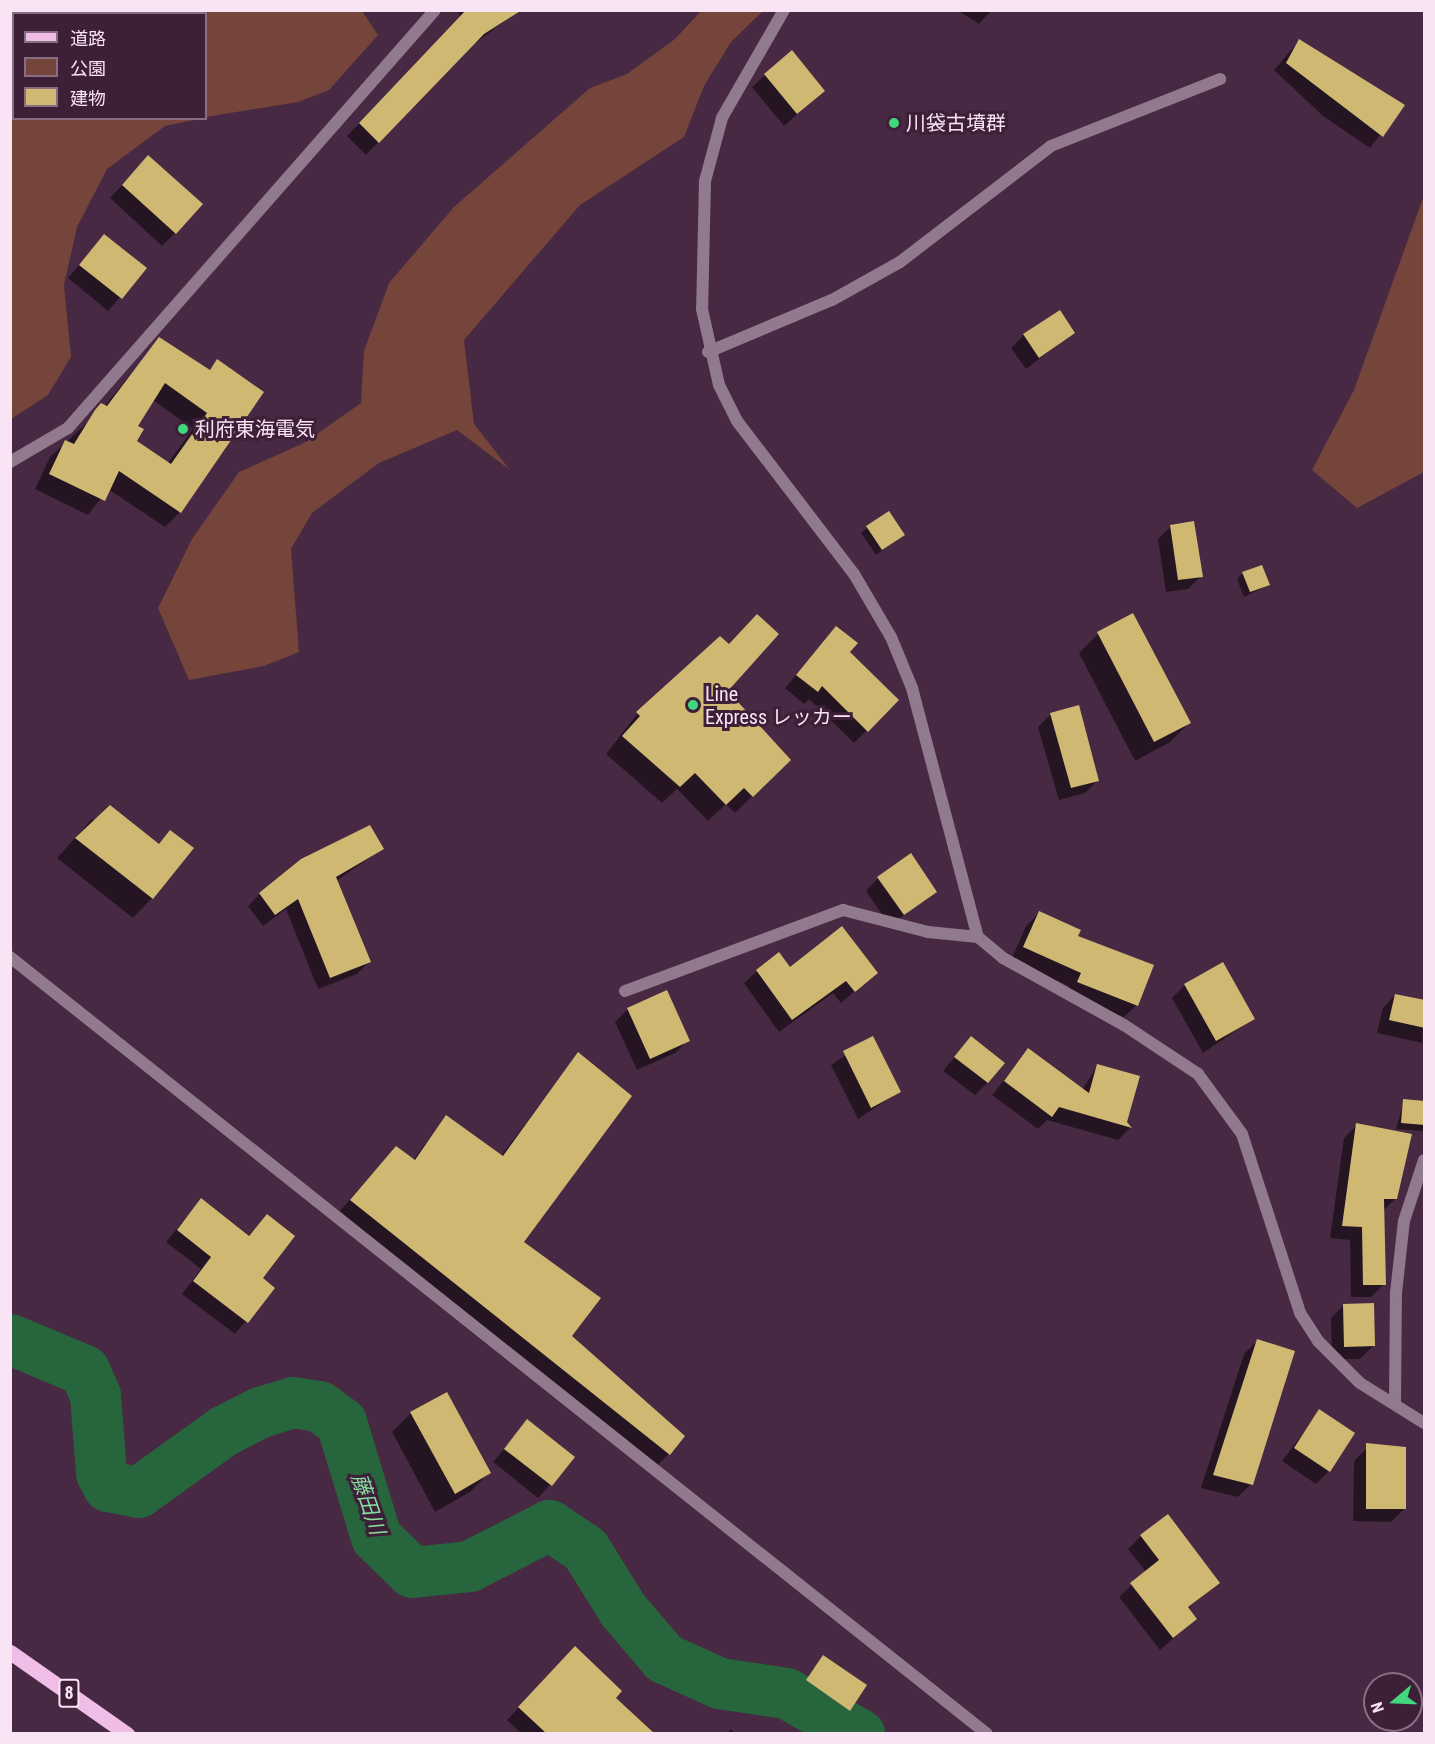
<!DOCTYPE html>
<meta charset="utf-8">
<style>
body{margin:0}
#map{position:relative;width:1435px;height:1744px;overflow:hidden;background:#472943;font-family:"Roboto Condensed","Noto Sans JP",sans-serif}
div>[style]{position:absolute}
.green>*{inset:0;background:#75443a}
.shadow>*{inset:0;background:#0007}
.river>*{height:51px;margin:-25.5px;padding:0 25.5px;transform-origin:25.5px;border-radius:25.5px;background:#27663c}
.building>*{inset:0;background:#cfb872}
.minor>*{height:12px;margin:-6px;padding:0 6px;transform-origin:6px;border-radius:6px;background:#927a8e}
.tertiary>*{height:12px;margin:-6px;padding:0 6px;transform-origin:6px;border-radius:6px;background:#927a8e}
.primary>*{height:15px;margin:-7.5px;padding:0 7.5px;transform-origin:7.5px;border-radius:7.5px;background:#f0bde7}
.dots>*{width:16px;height:16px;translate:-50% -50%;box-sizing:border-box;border:3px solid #3d1f38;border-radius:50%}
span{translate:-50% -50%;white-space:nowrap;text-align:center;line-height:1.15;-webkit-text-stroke:6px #3d1f38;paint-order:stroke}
.shield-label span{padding:2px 4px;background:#3d1f38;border:2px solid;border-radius:4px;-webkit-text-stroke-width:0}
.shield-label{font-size:18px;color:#f8e4f4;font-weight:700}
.poi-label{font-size:20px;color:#f8e4f4}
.left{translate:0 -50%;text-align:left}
.water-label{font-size:21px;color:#86de9f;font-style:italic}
.frame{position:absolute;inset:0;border:12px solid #f8e4f4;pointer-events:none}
.legend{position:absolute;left:12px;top:12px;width:195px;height:108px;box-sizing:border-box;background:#3d1f38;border:2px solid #886e83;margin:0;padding:8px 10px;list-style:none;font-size:18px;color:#f8e4f4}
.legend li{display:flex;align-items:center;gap:12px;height:30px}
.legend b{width:30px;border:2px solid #886e83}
.north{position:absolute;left:1363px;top:1672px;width:60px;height:60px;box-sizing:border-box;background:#3d1f38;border:2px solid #886e83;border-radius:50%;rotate:251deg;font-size:16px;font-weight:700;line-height:24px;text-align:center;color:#f8e4f4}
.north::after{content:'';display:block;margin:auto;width:21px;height:27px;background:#42d77c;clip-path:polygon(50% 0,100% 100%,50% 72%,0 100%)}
</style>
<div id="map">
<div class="green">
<i style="clip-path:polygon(11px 10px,362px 11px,378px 35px,329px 90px,298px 102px,206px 117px,206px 14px,14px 14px,14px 118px,198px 119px,165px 126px,107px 169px,77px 227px,64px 285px,71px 357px,48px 395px,11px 419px)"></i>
<i style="clip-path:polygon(701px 11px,763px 11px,731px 42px,704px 86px,684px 137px,580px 205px,464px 340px,474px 424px,510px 470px,457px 430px,379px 463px,312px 513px,291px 549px,299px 652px,264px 666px,189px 680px,158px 608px,192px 539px,239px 472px,304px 443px,361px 403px,364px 351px,389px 283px,454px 207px,590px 88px,627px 74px,675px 39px)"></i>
<i style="clip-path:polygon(1424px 195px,1424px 472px,1357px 508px,1312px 470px,1354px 390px)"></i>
</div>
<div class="shadow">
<i style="clip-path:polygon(459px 10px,510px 10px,513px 15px,471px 46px,366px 155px,347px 136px,460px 19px)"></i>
<i style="clip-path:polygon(957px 10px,992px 10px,979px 24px)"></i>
<i style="clip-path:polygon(1299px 41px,1402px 106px,1370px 148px,1323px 116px,1274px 70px)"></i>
<i style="clip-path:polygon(765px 75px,823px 91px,784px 126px,752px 87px)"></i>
<i style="clip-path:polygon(136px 170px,175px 233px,162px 246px,110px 198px)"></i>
<i style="clip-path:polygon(104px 236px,145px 268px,108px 311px,68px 278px)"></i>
<i style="clip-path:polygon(1073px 333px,1026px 369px,1011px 348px,1024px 335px)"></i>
<i style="clip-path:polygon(evenodd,159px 339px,208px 371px,218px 361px,262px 393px,180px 512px,165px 527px,108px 489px,88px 515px,35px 489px,50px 457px,104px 407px,159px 339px,153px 400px,193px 429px,168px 463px,135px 441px,136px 426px,153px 400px)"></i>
<i style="clip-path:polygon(1171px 526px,1201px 576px,1188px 589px,1166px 592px,1158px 539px)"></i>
<i style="clip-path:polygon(867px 528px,903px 535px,876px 555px,861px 533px)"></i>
<i style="clip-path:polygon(1243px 573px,1268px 585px,1244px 597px,1237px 579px)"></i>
<i style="clip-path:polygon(836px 628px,848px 652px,897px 700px,854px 743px,809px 699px,804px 704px,785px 688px)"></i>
<i style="clip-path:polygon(1098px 634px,1189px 723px,1170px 742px,1135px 761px,1079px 653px)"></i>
<i style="clip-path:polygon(638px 713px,789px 760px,735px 813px,726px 804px,708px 821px,677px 789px,662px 803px,606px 754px)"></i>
<i style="clip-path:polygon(1051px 714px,1098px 780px,1085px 793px,1059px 800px,1038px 727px)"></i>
<i style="clip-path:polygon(92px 819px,158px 845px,171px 832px,152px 898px,133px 918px,57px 858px)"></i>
<i style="clip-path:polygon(382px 849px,336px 881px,369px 962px,357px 974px,318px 989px,286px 909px,263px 926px,248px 906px,260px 894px)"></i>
<i style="clip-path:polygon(878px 878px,935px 891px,890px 926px,866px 891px)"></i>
<i style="clip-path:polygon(1039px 913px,1076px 937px,1137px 1005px,1124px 1017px,1066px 995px,1069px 986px,1011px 960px,1026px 926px)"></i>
<i style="clip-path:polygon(790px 969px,876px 973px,841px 1003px,833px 993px,779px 1032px,744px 983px,757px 971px)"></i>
<i style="clip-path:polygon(1185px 985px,1253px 1019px,1203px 1053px,1172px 998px)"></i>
<i style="clip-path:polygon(1395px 995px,1424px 1002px,1422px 1043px,1377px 1033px,1383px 1008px)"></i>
<i style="clip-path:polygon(628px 1009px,688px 1040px,675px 1053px,637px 1070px,615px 1022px)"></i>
<i style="clip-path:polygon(872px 1038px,899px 1092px,858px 1119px,831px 1065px)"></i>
<i style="clip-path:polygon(971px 1038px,987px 1083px,975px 1095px,943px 1071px)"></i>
<i style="clip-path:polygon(1028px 1050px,1082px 1090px,1098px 1065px,1130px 1128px,1118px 1140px,1047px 1120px,1038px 1129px,992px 1095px)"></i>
<i style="clip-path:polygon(578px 1054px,522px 1242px,570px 1336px,669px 1454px,656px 1466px,338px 1213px,396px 1148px,413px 1160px,446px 1117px,501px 1156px)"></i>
<i style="clip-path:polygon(1404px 1101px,1424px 1103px,1424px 1131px,1396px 1129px)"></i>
<i style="clip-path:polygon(1357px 1125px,1395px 1199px,1383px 1211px,1384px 1284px,1371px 1297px,1351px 1297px,1350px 1240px,1330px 1238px,1344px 1138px)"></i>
<i style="clip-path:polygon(201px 1200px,248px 1236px,267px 1216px,260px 1278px,273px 1288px,235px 1334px,182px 1294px,201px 1269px,166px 1242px)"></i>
<i style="clip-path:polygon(1344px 1305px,1373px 1346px,1360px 1359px,1332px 1359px,1331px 1318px)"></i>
<i style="clip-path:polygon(1257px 1341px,1251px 1484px,1238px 1497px,1201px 1488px,1244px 1354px)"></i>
<i style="clip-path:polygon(1320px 1411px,1329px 1471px,1316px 1484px,1282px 1461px)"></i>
<i style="clip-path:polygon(411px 1413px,489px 1473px,470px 1492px,435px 1512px,392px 1432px)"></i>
<i style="clip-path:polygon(528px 1421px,570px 1462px,538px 1498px,493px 1462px)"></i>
<i style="clip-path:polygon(1367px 1448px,1404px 1509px,1391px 1522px,1353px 1521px,1354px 1461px)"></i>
<i style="clip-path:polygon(1141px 1536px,1218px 1583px,1187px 1609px,1195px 1619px,1160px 1650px,1119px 1597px,1146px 1572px,1128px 1549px)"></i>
<i style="clip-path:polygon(823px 1657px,865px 1686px,836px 1723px,794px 1694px)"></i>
<i style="clip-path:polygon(562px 1661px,614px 1698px,652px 1734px,522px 1734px,507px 1720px)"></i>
<i style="clip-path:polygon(731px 1729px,735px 1734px,726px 1734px)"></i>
</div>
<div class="river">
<i style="left:10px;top:1339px;width:80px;rotate:22.7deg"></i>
<i style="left:84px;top:1370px;width:27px;rotate:66deg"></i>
<i style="left:95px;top:1395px;width:78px;rotate:85.6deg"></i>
<i style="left:101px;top:1473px;width:15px;rotate:62deg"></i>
<i style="left:108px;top:1486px;width:31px;rotate:11deg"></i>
<i style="left:138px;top:1492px;width:105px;rotate:-35.7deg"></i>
<i style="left:223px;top:1431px;width:42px;rotate:-27.2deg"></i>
<i style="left:260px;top:1412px;width:34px;rotate:-17deg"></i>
<i style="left:293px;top:1402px;width:26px;rotate:9deg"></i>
<i style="left:319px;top:1406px;width:27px;rotate:36deg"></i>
<i style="left:341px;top:1422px;width:120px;rotate:73.1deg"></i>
<i style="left:376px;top:1537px;width:50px;rotate:44.2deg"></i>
<i style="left:412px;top:1572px;width:57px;rotate:-6deg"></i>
<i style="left:469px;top:1566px;width:90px;rotate:-27.1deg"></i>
<i style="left:549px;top:1525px;width:43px;rotate:33.7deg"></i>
<i style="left:585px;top:1549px;width:72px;rotate:58.1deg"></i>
<i style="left:623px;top:1610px;width:63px;rotate:49.5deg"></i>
<i style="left:664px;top:1658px;width:60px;rotate:24.4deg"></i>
<i style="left:719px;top:1683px;width:68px;rotate:8.5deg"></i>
<i style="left:786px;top:1693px;width:84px;rotate:29.3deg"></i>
</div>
<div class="building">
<i style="clip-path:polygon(466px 10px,522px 10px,484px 34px,379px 143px,359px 123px)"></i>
<i style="clip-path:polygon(1299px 39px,1405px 105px,1383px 137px,1286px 63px)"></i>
<i style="clip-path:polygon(792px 50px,825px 91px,797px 114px,764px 74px)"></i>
<i style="clip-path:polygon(148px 155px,203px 204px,176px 234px,122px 185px)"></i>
<i style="clip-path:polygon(104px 234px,147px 268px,122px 299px,79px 265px)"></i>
<i style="clip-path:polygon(1060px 310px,1075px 333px,1039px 358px,1023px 334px)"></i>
<i style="clip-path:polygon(evenodd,159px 337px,210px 370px,217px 359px,264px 392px,181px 513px,119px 471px,105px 501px,49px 474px,65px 440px,74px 444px,95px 410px,101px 403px,107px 406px,159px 337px,165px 383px,207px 413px,171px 464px,137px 441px,144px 429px,138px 426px,165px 383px)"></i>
<i style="clip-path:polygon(889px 511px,905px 535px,882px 550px,866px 526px)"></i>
<i style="clip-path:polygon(1194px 521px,1203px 577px,1178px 580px,1170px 525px)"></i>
<i style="clip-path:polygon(1262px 565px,1270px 585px,1250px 592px,1242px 572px)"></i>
<i style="clip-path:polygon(1133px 613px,1191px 723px,1154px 742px,1097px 632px)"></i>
<i style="clip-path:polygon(757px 614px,779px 634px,728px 691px,791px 760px,753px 797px,744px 788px,726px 805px,695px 773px,680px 787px,622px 736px,640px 716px,636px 712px,720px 636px,729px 644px)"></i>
<i style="clip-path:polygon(836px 626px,858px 643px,850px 652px,899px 700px,868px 732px,822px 686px,818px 692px,796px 675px)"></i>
<i style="clip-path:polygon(1079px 705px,1099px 781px,1071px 788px,1050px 713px)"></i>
<i style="clip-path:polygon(110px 805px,159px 844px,170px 830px,194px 848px,153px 899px,75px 838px)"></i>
<i style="clip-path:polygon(370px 825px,384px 849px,336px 877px,371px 962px,330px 978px,298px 899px,275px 915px,259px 893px,301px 859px)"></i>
<i style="clip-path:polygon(911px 853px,937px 892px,904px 915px,877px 877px)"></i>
<i style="clip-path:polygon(1039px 911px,1081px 930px,1078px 936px,1154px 965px,1138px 1006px,1077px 982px,1081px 973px,1023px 947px)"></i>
<i style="clip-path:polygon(842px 926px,878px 973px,855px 992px,846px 981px,792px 1020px,756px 970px,779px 952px,790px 967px)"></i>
<i style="clip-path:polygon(1223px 962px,1255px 1019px,1216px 1041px,1184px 984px)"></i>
<i style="clip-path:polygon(667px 990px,690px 1041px,650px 1059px,627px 1008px)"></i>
<i style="clip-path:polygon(1395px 994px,1425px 1000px,1425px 1028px,1389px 1020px)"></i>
<i style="clip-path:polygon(873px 1036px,901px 1092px,871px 1108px,843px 1051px)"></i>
<i style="clip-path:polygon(971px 1036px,1005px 1063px,988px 1083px,954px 1057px)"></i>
<i style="clip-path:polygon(1028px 1048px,1089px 1093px,1097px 1064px,1140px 1076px,1127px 1122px,1132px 1128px,1059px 1107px,1052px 1117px,1004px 1081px)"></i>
<i style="clip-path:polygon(578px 1052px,632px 1096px,524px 1242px,601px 1298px,572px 1336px,685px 1436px,670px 1455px,350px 1200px,396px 1146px,415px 1160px,446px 1115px,503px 1156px)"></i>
<i style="clip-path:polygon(1403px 1099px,1425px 1101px,1425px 1125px,1401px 1123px)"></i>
<i style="clip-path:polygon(1356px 1123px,1412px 1134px,1397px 1199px,1384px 1199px,1386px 1285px,1363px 1285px,1362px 1227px,1342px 1226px)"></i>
<i style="clip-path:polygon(201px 1198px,249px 1236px,267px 1214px,295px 1236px,263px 1278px,275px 1288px,248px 1323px,193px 1281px,211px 1257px,177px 1230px)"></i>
<i style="clip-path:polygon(1374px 1303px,1375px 1346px,1344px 1347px,1343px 1304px)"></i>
<i style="clip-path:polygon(1257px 1339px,1295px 1351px,1253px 1485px,1213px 1475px)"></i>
<i style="clip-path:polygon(447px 1392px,491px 1473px,455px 1494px,410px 1412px)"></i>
<i style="clip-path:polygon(1319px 1409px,1355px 1433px,1330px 1472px,1294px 1448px)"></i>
<i style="clip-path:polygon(527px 1419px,575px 1457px,552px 1486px,504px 1449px)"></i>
<i style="clip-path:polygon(1366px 1443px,1406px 1447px,1406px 1509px,1366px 1509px)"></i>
<i style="clip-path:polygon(1168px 1514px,1220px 1583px,1188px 1607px,1197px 1619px,1173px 1638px,1130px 1583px,1159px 1560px,1140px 1535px)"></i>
<i style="clip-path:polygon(575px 1646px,622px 1691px,616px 1698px,655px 1734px,547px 1734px,518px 1707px)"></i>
<i style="clip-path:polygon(823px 1655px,867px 1685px,850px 1711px,806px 1680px)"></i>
</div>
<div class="minor">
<i style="left:708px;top:352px;width:134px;rotate:-22.8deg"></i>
<i style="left:832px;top:300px;width:78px;rotate:-29.2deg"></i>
<i style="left:900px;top:262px;width:190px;rotate:-37.5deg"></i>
<i style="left:1051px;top:146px;width:182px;rotate:-21.6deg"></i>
<i style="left:10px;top:957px;width:1248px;rotate:38.49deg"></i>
<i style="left:625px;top:991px;width:233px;rotate:-20.4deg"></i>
<i style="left:843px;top:910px;width:88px;rotate:14.5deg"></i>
<i style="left:928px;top:932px;width:50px;rotate:5.7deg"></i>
<i style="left:1395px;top:1402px;width:109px;rotate:-89.5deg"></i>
<i style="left:1396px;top:1293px;width:72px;rotate:-83.7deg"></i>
<i style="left:1404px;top:1221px;width:64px;rotate:-71.8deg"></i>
</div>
<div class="tertiary">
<i style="left:784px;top:10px;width:125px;rotate:119.9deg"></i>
<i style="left:722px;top:118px;width:65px;rotate:105.1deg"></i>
<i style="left:705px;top:181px;width:128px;rotate:91.3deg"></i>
<i style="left:702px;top:309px;width:78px;rotate:77.4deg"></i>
<i style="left:719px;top:385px;width:40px;rotate:63.4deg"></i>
<i style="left:737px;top:421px;width:193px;rotate:52.6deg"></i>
<i style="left:854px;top:574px;width:73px;rotate:59.6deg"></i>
<i style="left:891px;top:637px;width:55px;rotate:67.6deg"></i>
<i style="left:912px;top:688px;width:258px;rotate:75.2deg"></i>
<i style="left:978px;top:937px;width:33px;rotate:40deg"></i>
<i style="left:1003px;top:958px;width:138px;rotate:29deg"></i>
<i style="left:1124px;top:1025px;width:89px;rotate:33.5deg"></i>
<i style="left:1198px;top:1074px;width:74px;rotate:53.7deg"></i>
<i style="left:1242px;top:1134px;width:188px;rotate:72deg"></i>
<i style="left:1300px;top:1313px;width:33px;rotate:57deg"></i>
<i style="left:1318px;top:1341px;width:59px;rotate:45deg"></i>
<i style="left:1360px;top:1383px;width:75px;rotate:32deg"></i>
<i style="left:10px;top:462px;width:67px;rotate:-30.4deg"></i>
<i style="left:68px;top:428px;width:556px;rotate:-48.72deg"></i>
</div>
<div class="primary">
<i style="left:10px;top:1652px;width:143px;rotate:35deg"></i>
</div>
<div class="dots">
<i style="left:894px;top:123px;background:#42d77c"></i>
<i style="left:183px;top:429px;background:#42d77c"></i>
<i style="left:693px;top:705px;background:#42d77c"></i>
</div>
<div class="shield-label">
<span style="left:69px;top:1693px">8</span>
</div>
<div class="poi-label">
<span class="left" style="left:906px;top:123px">川袋古墳群</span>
<span class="left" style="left:195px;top:429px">利府東海電気</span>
<span class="left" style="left:705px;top:706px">Line<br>Express レッカー</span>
</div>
<div class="water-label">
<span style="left:368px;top:1504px;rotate:71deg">藤田川</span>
</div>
<div class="frame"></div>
<ul class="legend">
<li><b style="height:8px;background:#f0bde7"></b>道路</li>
<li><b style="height:16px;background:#75443a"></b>公園</li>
<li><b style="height:16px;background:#cfb872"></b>建物</li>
</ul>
<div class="north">N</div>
</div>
